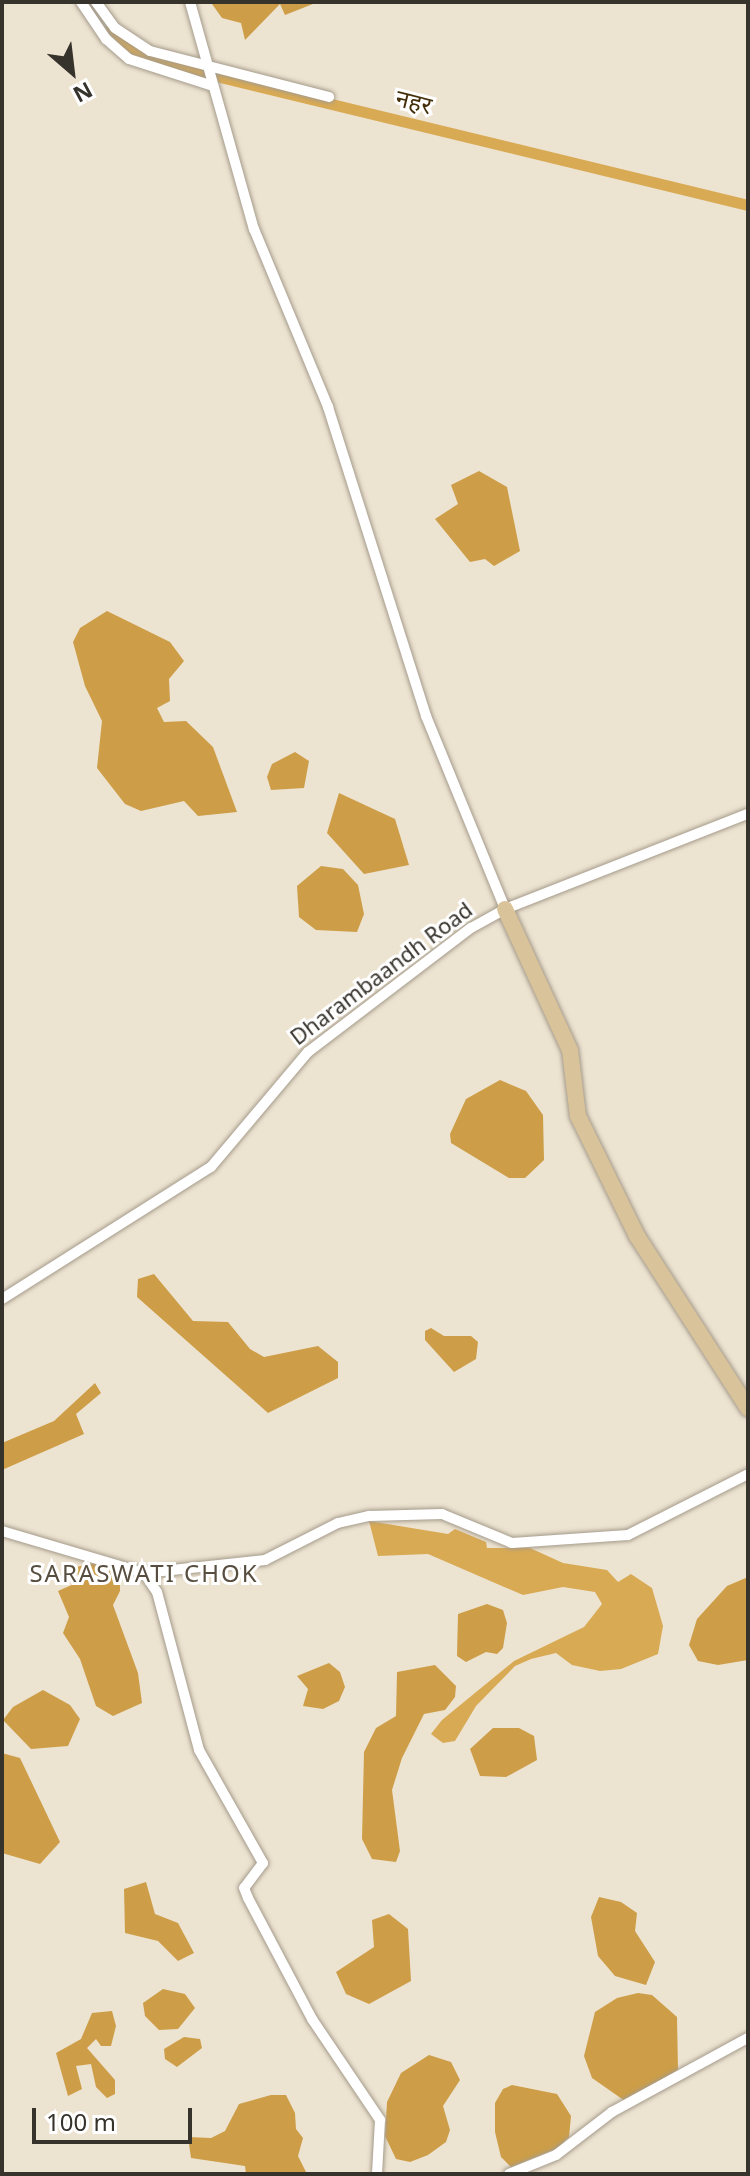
<!DOCTYPE html>
<meta charset="utf-8">
<style>
body{margin:0}
#map{position:relative;width:750px;height:2176px;overflow:hidden;background:#ede3d1;font-family:"Noto Sans","Noto Sans Devanagari",sans-serif}
div>[style]{position:absolute}
.forest>*{inset:0;background:#cd9e47}
.water>*{inset:0;background:#d9aa54}
.canal>*{height:11px;margin:-5.5px;padding:0 5.5px;transform-origin:5.5px;border-radius:5.5px;background:#d9aa54}
.roads{filter:drop-shadow(0 0 2px #a59b8b) drop-shadow(0 0 2px #a59b8b)}
.minor>*{height:10px;margin:-5px;padding:0 5px;transform-origin:5px;border-radius:5px;background:#fff}
.primary>*{height:16px;margin:-8px;padding:0 8px;transform-origin:8px;border-radius:8px;background:#d9c39b}
span{translate:-50% -50%;white-space:nowrap;text-align:center;line-height:1.15;-webkit-text-stroke:6px #fff;paint-order:stroke}
.street-label{font-size:22px;color:#36322c}
.water-label{font-size:24px;color:#43300a;font-style:italic}
.neighbourhood-label{font-size:24px;color:#574e3f;letter-spacing:2px}
.frame{position:absolute;inset:0;border:4px solid #36322c;pointer-events:none}
.north{position:absolute;left:32px;top:32px;width:80px;height:80px;-webkit-text-stroke:6px #fff;paint-order:stroke;rotate:152deg;font-size:22px;font-weight:700;line-height:32px;text-align:center;color:#36322c}
.north::after{content:'';display:block;margin:auto;width:28px;height:36px;background:#36322c;clip-path:polygon(50% 0,100% 100%,50% 72%,0 100%)}
.scale{position:absolute;left:32px;top:2108px;width:160px;height:36px;box-sizing:border-box;border:4px solid #36322c;border-top:0;padding-left:10px;font-size:24px;line-height:28px;white-space:nowrap;color:#36322c;-webkit-text-stroke:6px #fff;paint-order:stroke}
</style>
<div id="map">
<div class="forest">
<i style="clip-path:polygon(318px 2px,285px 15px,280px 4px,245px 40px,241px 23px,222px 18px,212px 4px)"></i>
<i style="clip-path:polygon(479px 471px,507px 487px,520px 551px,494px 566px,485px 559px,470px 562px,435px 519px,458px 504px,451px 485px)"></i>
<i style="clip-path:polygon(107px 611px,170px 642px,184px 661px,169px 679px,170px 701px,157px 708px,164px 722px,186px 721px,213px 747px,237px 812px,198px 816px,184px 801px,141px 811px,125px 804px,97px 768px,102px 721px,85px 686px,73px 642px,80px 628px)"></i>
<i style="clip-path:polygon(295px 752px,309px 761px,304px 788px,271px 790px,267px 777px,272px 764px)"></i>
<i style="clip-path:polygon(339px 793px,395px 819px,409px 865px,364px 874px,327px 833px)"></i>
<i style="clip-path:polygon(321px 866px,343px 869px,358px 885px,364px 914px,357px 932px,316px 930px,299px 917px,297px 886px)"></i>
<i style="clip-path:polygon(500px 1080px,526px 1091px,543px 1115px,544px 1160px,525px 1178px,509px 1178px,451px 1143px,450px 1134px,466px 1099px)"></i>
<i style="clip-path:polygon(154px 1274px,193px 1321px,228px 1322px,250px 1349px,264px 1357px,318px 1346px,338px 1362px,338px 1378px,268px 1413px,137px 1297px,138px 1279px)"></i>
<i style="clip-path:polygon(431px 1328px,444px 1336px,471px 1336px,478px 1342px,476px 1359px,454px 1372px,425px 1340px,425px 1331px)"></i>
<i style="clip-path:polygon(95px 1383px,101px 1393px,76px 1414px,84px 1434px,2px 1470px,2px 1443px,54px 1421px)"></i>
<i style="clip-path:polygon(94px 1563px,120px 1569px,120px 1591px,113px 1605px,138px 1673px,142px 1703px,113px 1716px,96px 1706px,80px 1659px,63px 1633px,69px 1617px,58px 1591px,83px 1580px,72px 1568px)"></i>
<i style="clip-path:polygon(748px 1577px,748px 1660px,718px 1665px,698px 1661px,689px 1645px,697px 1619px,727px 1586px)"></i>
<i style="clip-path:polygon(487px 1604px,503px 1610px,507px 1623px,503px 1648px,497px 1654px,486px 1652px,466px 1662px,457px 1656px,458px 1614px)"></i>
<i style="clip-path:polygon(329px 1663px,340px 1672px,345px 1687px,339px 1701px,323px 1709px,303px 1706px,308px 1689px,297px 1676px)"></i>
<i style="clip-path:polygon(435px 1665px,456px 1686px,455px 1697px,445px 1710px,424px 1714px,402px 1758px,392px 1790px,400px 1851px,396px 1862px,372px 1859px,362px 1839px,364px 1752px,376px 1728px,396px 1716px,397px 1672px)"></i>
<i style="clip-path:polygon(43px 1690px,70px 1705px,80px 1719px,68px 1746px,31px 1749px,3px 1720px,13px 1707px)"></i>
<i style="clip-path:polygon(493px 1728px,519px 1728px,534px 1736px,537px 1760px,506px 1777px,480px 1776px,470px 1749px)"></i>
<i style="clip-path:polygon(2px 1753px,20px 1758px,60px 1842px,40px 1864px,2px 1853px)"></i>
<i style="clip-path:polygon(146px 1882px,155px 1914px,178px 1923px,194px 1953px,178px 1961px,158px 1941px,125px 1933px,124px 1889px)"></i>
<i style="clip-path:polygon(599px 1897px,621px 1902px,637px 1913px,635px 1931px,655px 1962px,646px 1985px,615px 1976px,598px 1956px,591px 1917px)"></i>
<i style="clip-path:polygon(389px 1914px,408px 1929px,411px 1981px,369px 2004px,346px 1994px,336px 1972px,374px 1947px,372px 1920px)"></i>
<i style="clip-path:polygon(163px 1989px,185px 1994px,195px 2008px,178px 2029px,159px 2030px,145px 2016px,143px 2003px)"></i>
<i style="clip-path:polygon(638px 1993px,652px 1995px,677px 2017px,678px 2070px,625px 2101px,592px 2078px,584px 2056px,595px 2012px,617px 1998px)"></i>
<i style="clip-path:polygon(112px 2011px,116px 2026px,111px 2046px,101px 2046px,96px 2039px,87px 2048px,115px 2080px,115px 2094px,107px 2098px,96px 2087px,91px 2064px,76px 2066px,82px 2089px,68px 2096px,56px 2053px,81px 2039px,92px 2013px)"></i>
<i style="clip-path:polygon(184px 2037px,200px 2039px,202px 2048px,177px 2067px,165px 2059px,164px 2049px)"></i>
<i style="clip-path:polygon(429px 2055px,451px 2062px,460px 2080px,443px 2106px,450px 2130px,446px 2142px,428px 2155px,410px 2162px,396px 2159px,385px 2136px,387px 2102px,401px 2073px)"></i>
<i style="clip-path:polygon(512px 2085px,557px 2094px,571px 2116px,569px 2137px,558px 2148px,511px 2167px,501px 2157px,495px 2132px,495px 2103px,503px 2089px)"></i>
<i style="clip-path:polygon(271px 2095px,286px 2095px,295px 2113px,296px 2129px,303px 2138px,298px 2156px,307px 2174px,246px 2174px,245px 2166px,191px 2158px,188px 2137px,211px 2138px,225px 2131px,239px 2104px)"></i>
</div>
<div class="water">
<i style="clip-path:polygon(369px 1521px,448px 1534px,455px 1529px,486px 1542px,487px 1548px,530px 1548px,563px 1563px,607px 1570px,618px 1582px,631px 1574px,652px 1588px,663px 1626px,658px 1654px,621px 1669px,600px 1671px,572px 1665px,556px 1653px,531px 1659px,515px 1666px,476px 1706px,455px 1741px,443px 1743px,431px 1734px,442px 1720px,514px 1661px,584px 1627px,602px 1604px,595px 1592px,563px 1587px,523px 1595px,428px 1554px,378px 1556px)"></i>
</div>
<div class="canal">
<i style="left:111px;top:27px;width:32px;rotate:49deg"></i>
<i style="left:132px;top:51px;width:46px;rotate:19.2deg"></i>
<i style="left:175px;top:66px;width:590px;rotate:13.64deg"></i>
</div>
<div class="roads">
<div class="minor">
<i style="left:81px;top:2px;width:45px;rotate:56deg"></i>
<i style="left:106px;top:39px;width:30px;rotate:41deg"></i>
<i style="left:129px;top:59px;width:85px;rotate:17.8deg"></i>
<i style="left:96px;top:2px;width:32px;rotate:54deg"></i>
<i style="left:115px;top:28px;width:42px;rotate:33.3deg"></i>
<i style="left:150px;top:51px;width:185px;rotate:14.4deg"></i>
<i style="left:190px;top:2px;width:236px;rotate:74.3deg"></i>
<i style="left:254px;top:229px;width:193px;rotate:67.4deg"></i>
<i style="left:328px;top:407px;width:324px;rotate:72.4deg"></i>
<i style="left:426px;top:716px;width:209px;rotate:67.7deg"></i>
<i style="left:2px;top:1299px;width:247px;rotate:-32.3deg"></i>
<i style="left:211px;top:1167px;width:150px;rotate:-49.9deg"></i>
<i style="left:308px;top:1052px;width:205px;rotate:-37.3deg"></i>
<i style="left:471px;top:928px;width:39px;rotate:-29deg"></i>
<i style="left:505px;top:909px;width:261px;rotate:-21.4deg"></i>
<i style="left:2px;top:1531px;width:148px;rotate:16.5deg"></i>
<i style="left:144px;top:1573px;width:122px;rotate:-6.1deg"></i>
<i style="left:265px;top:1560px;width:82px;rotate:-26.9deg"></i>
<i style="left:338px;top:1523px;width:32px;rotate:-13deg"></i>
<i style="left:369px;top:1516px;width:73px;rotate:-1.6deg"></i>
<i style="left:442px;top:1514px;width:76px;rotate:22.5deg"></i>
<i style="left:512px;top:1543px;width:116px;rotate:-3.9deg"></i>
<i style="left:628px;top:1535px;width:135px;rotate:-26.9deg"></i>
<i style="left:144px;top:1573px;width:23px;rotate:56deg"></i>
<i style="left:157px;top:1592px;width:163px;rotate:75.1deg"></i>
<i style="left:199px;top:1750px;width:130px;rotate:60.5deg"></i>
<i style="left:263px;top:1863px;width:31px;rotate:127deg"></i>
<i style="left:244px;top:1888px;width:11px;rotate:68deg"></i>
<i style="left:248px;top:1898px;width:137px;rotate:62.1deg"></i>
<i style="left:312px;top:2019px;width:122px;rotate:56deg"></i>
<i style="left:380px;top:2120px;width:54px;rotate:93.2deg"></i>
<i style="left:509px;top:2174px;width:51px;rotate:-22deg"></i>
<i style="left:556px;top:2155px;width:71px;rotate:-37.5deg"></i>
<i style="left:612px;top:2112px;width:155px;rotate:-28.6deg"></i>
</div>
<div class="primary">
<i style="left:505px;top:909px;width:155px;rotate:65.3deg"></i>
<i style="left:570px;top:1050px;width:66px;rotate:83.1deg"></i>
<i style="left:578px;top:1116px;width:134px;rotate:63.8deg"></i>
<i style="left:637px;top:1236px;width:205px;rotate:57.2deg"></i>
</div>
</div>
<div class="street-label">
<span style="left:381px;top:973px;rotate:-37deg">Dharambaandh Road</span>
</div>
<div class="water-label">
<span style="left:414px;top:101px;rotate:14deg">नहर</span>
</div>
<div class="neighbourhood-label">
<span style="left:144px;top:1573px">SARASWATI CHOK</span>
</div>
<div class="frame"></div>
<div class="north">N</div>
<div class="scale">100 m</div>
</div>
